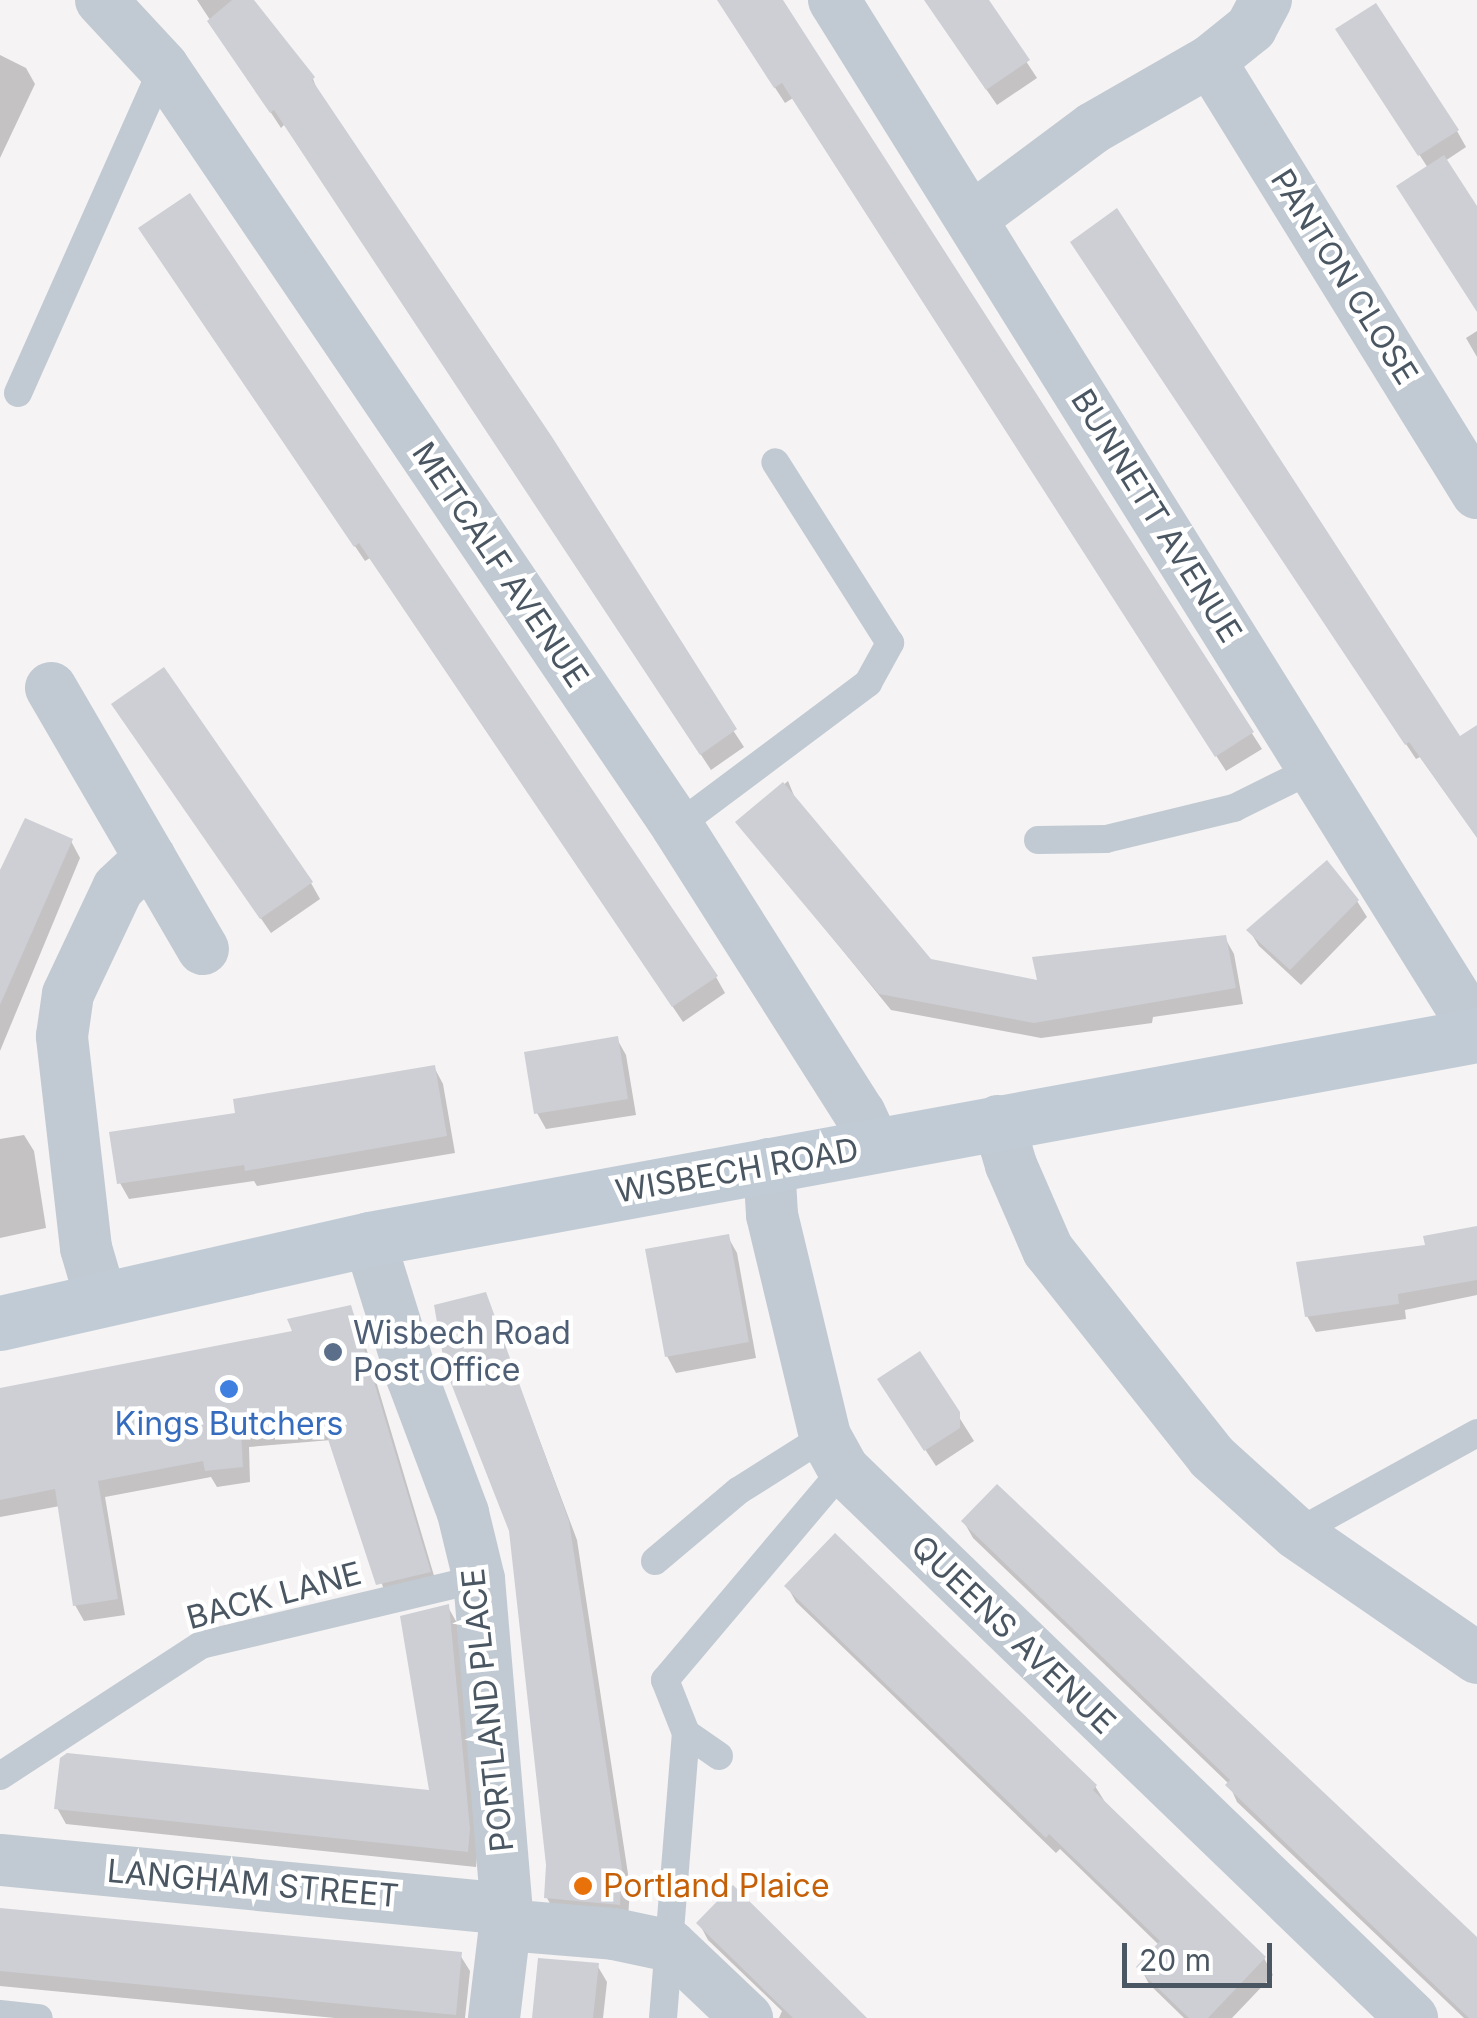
<!DOCTYPE html>
<style>
body{margin:0}
#map{position:relative;width:1477px;height:2018px;overflow:hidden;background:#f5f3f3;font-family:Inter,sans-serif}
div>[style]{position:absolute}
.shadow>*{inset:0;background:#0003}
.building>*{inset:0;background:#cdcfd5}
.lane>*{height:28px;margin:-14px;padding:0 14px;transform-origin:14px;border-radius:14px;background:#c1cad2}
.street>*{height:52px;margin:-26px;padding:0 26px;transform-origin:26px;border-radius:26px;background:#c1cad2}
.secondary>*{height:55px;margin:-27.5px;padding:0 27.5px;transform-origin:27.5px;border-radius:27.5px;background:#c1cbd6}
.dots>*{width:28px;height:28px;translate:-50% -50%;box-sizing:border-box;border:5px solid #fff;border-radius:50%}
span{translate:-50% -50%;white-space:nowrap;text-align:center;line-height:1.15;-webkit-text-stroke:9px #fff;paint-order:stroke}
.street-label{font-size:32px;color:#4a5661}
.service-label{font-size:32px;color:#4e5e75}
.left{translate:0 -50%;text-align:left}
.shop-label{font-size:32px;color:#366cbe}
.food-label{font-size:32px;color:#c56008}
.scale{position:absolute;left:1122px;top:1943px;width:150px;height:45px;box-sizing:border-box;border:5px solid #4a5661;border-top:0;padding-left:12px;font-size:30px;line-height:35px;white-space:nowrap;color:#4a5661;-webkit-text-stroke:8px #fff;paint-order:stroke}
</style>
<div id="map">
<div class="shadow">
<i style="clip-path:polygon(197px 0,251px 0,313px 79px,320px 97px,744px 747px,711px 770px,285px 124px,281px 128px)"></i>
<i style="clip-path:polygon(718px 0,782px 0,1262px 749px,1226px 771px,793px 98px,785px 103px)"></i>
<i style="clip-path:polygon(925px 0,986px 0,1037px 78px,997px 105px)"></i>
<i style="clip-path:polygon(1348px 45px,1457px 131px,1466px 147px,1445px 161px,1477px 211px,1477px 309px,1428px 168px)"></i>
<i style="clip-path:polygon(0 55px,26px 68px,35px 84px,0 158px)"></i>
<i style="clip-path:polygon(151px 245px,716px 977px,725px 993px,683px 1022px,370px 558px,365px 561px)"></i>
<i style="clip-path:polygon(1082px 259px,1460px 740px,1477px 728px,1477px 837px,1420px 757px,1416px 759px)"></i>
<i style="clip-path:polygon(1477px 331px,1477px 357px,1466px 338px)"></i>
<i style="clip-path:polygon(123px 720px,311px 883px,320px 899px,271px 933px)"></i>
<i style="clip-path:polygon(788px 781px,797px 803px,929px 962px,1040px 983px,1225px 938px,1234px 954px,1243px 1004px,1153px 1017px,1152px 1023px,1041px 1038px,891px 1010px,739px 823px)"></i>
<i style="clip-path:polygon(71px 841px,80px 858px,0 1051px,0 876px)"></i>
<i style="clip-path:polygon(1357px 901px,1367px 917px,1301px 985px,1259px 946px,1249px 930px)"></i>
<i style="clip-path:polygon(617px 1039px,626px 1055px,636px 1115px,546px 1129px,537px 1113px)"></i>
<i style="clip-path:polygon(434px 1067px,443px 1084px,455px 1153px,257px 1186px,254px 1181px,129px 1199px,120px 1183px,238px 1115px)"></i>
<i style="clip-path:polygon(24px 1135px,34px 1151px,46px 1228px,0 1238px,0 1139px)"></i>
<i style="clip-path:polygon(1477px 1230px,1477px 1295px,1405px 1310px,1406px 1319px,1316px 1332px,1307px 1316px,1428px 1247px)"></i>
<i style="clip-path:polygon(728px 1237px,737px 1253px,756px 1358px,676px 1373px,667px 1356px)"></i>
<i style="clip-path:polygon(485px 1295px,577px 1540px,630px 1887px,628px 1920px,556px 1914px,547px 1898px,549px 1865px)"></i>
<i style="clip-path:polygon(350px 1308px,359px 1324px,438px 1589px,388px 1601px,331px 1440px,249px 1447px,250px 1482px,217px 1487px,211px 1477px,105px 1497px,125px 1615px,84px 1621px,75px 1605px,60px 1506px,0 1517px,0 1392px,295px 1333px)"></i>
<i style="clip-path:polygon(920px 1355px,974px 1441px,936px 1466px,890px 1396px)"></i>
<i style="clip-path:polygon(964px 1522px,1477px 1941px,1477px 2018px,1464px 2018px,1237px 1802px,1229px 1784px,973px 1538px)"></i>
<i style="clip-path:polygon(787px 1586px,1095px 1786px,1105px 1802px,1264px 1958px,1273px 1975px,1232px 2018px,1184px 2018px,1149px 1984px,1140px 1967px,1159px 1945px,1060px 1849px,1056px 1853px,796px 1602px)"></i>
<i style="clip-path:polygon(448px 1607px,457px 1623px,478px 1847px,476px 1867px,66px 1824px,57px 1808px,432px 1793px)"></i>
<i style="clip-path:polygon(0 1911px,460px 1955px,470px 1971px,465px 2018px,335px 2018px,0 1986px)"></i>
<i style="clip-path:polygon(699px 1923px,864px 2018px,779px 2018px,782px 2011px,708px 1940px)"></i>
<i style="clip-path:polygon(597px 1965px,607px 1982px,603px 2018px,535px 2018px)"></i>
</div>
<div class="building">
<i style="clip-path:polygon(232px 0,254px 0,315px 77px,312px 80px,552px 437px,737px 729px,700px 755px,274px 110px,270px 113px,207px 21px)"></i>
<i style="clip-path:polygon(717px 0,783px 0,1254px 732px,1215px 757px,782px 83px,774px 88px)"></i>
<i style="clip-path:polygon(924px 0,989px 0,1030px 60px,986px 90px)"></i>
<i style="clip-path:polygon(1376px 3px,1459px 130px,1418px 156px,1335px 29px)"></i>
<i style="clip-path:polygon(1444px 155px,1477px 206px,1477px 312px,1396px 186px)"></i>
<i style="clip-path:polygon(190px 193px,718px 976px,672px 1007px,359px 543px,354px 547px,138px 228px)"></i>
<i style="clip-path:polygon(1117px 208px,1460px 736px,1477px 725px,1477px 838px,1409px 742px,1405px 745px,1070px 242px)"></i>
<i style="clip-path:polygon(164px 667px,313px 882px,260px 919px,111px 704px)"></i>
<i style="clip-path:polygon(783px 782px,931px 959px,1037px 980px,1032px 957px,1226px 935px,1236px 988px,1034px 1023px,879px 994px,735px 822px)"></i>
<i style="clip-path:polygon(25px 818px,73px 839px,0 1005px,0 870px)"></i>
<i style="clip-path:polygon(1327px 860px,1359px 900px,1290px 970px,1246px 930px)"></i>
<i style="clip-path:polygon(618px 1036px,628px 1099px,534px 1114px,524px 1052px)"></i>
<i style="clip-path:polygon(435px 1065px,447px 1136px,245px 1171px,244px 1165px,117px 1184px,109px 1132px,235px 1113px,233px 1099px)"></i>
<i style="clip-path:polygon(1477px 1226px,1477px 1280px,1398px 1294px,1399px 1304px,1305px 1317px,1296px 1262px,1425px 1245px,1423px 1236px)"></i>
<i style="clip-path:polygon(729px 1234px,749px 1342px,665px 1357px,645px 1249px)"></i>
<i style="clip-path:polygon(486px 1292px,569px 1521px,622px 1869px,620px 1905px,544px 1898px,546px 1865px,509px 1531px,445px 1368px,434px 1305px)"></i>
<i style="clip-path:polygon(351px 1305px,431px 1572px,376px 1585px,323px 1424px,241px 1431px,243px 1467px,205px 1471px,203px 1461px,98px 1481px,118px 1599px,73px 1606px,55px 1489px,0 1500px,0 1388px,292px 1331px,287px 1319px)"></i>
<i style="clip-path:polygon(920px 1351px,960px 1412px,960px 1428px,924px 1451px,877px 1379px)"></i>
<i style="clip-path:polygon(997px 1484px,1477px 1937px,1477px 2018px,1469px 2018px,1225px 1785px,1230px 1780px,961px 1521px)"></i>
<i style="clip-path:polygon(835px 1533px,1097px 1785px,1093px 1790px,1266px 1957px,1208px 2018px,1189px 2018px,1136px 1967px,1160px 1941px,1049px 1834px,1046px 1838px,784px 1586px)"></i>
<i style="clip-path:polygon(449px 1604px,470px 1829px,468px 1852px,54px 1809px,60px 1758px,67px 1753px,429px 1790px,400px 1616px)"></i>
<i style="clip-path:polygon(733px 1885px,867px 2018px,793px 2018px,696px 1923px)"></i>
<i style="clip-path:polygon(0 1908px,462px 1952px,456px 2015px,0 1971px)"></i>
<i style="clip-path:polygon(538px 1958px,599px 1963px,593px 2018px,532px 2018px)"></i>
</div>
<div class="lane">
<i style="left:18px;top:393px;width:357px;rotate:-66deg"></i>
<i style="left:677px;top:826px;width:239px;rotate:-36.8deg"></i>
<i style="left:868px;top:683px;width:46px;rotate:-61.2deg"></i>
<i style="left:890px;top:643px;width:214px;rotate:-122.4deg"></i>
<i style="left:1038px;top:840px;width:68px;rotate:-0.8deg"></i>
<i style="left:1106px;top:839px;width:132px;rotate:-13.6deg"></i>
<i style="left:1234px;top:808px;width:86px;rotate:-26.3deg"></i>
<i style="left:1296px;top:1533px;width:207px;rotate:-28.9deg"></i>
<i style="left:655px;top:1561px;width:109px;rotate:-40.1deg"></i>
<i style="left:738px;top:1491px;width:103px;rotate:-32.3deg"></i>
<i style="left:719px;top:1756px;width:40px;rotate:-145.1deg"></i>
<i style="left:686px;top:1733px;width:57px;rotate:-111.6deg"></i>
<i style="left:665px;top:1680px;width:276px;rotate:-49.8deg"></i>
<i style="left:0;top:1776px;width:240px;rotate:-33.1deg"></i>
<i style="left:201px;top:1645px;width:286px;rotate:-13.4deg"></i>
<i style="left:0;top:2014px;width:39px;rotate:6deg"></i>
<i style="left:663px;top:2018px;width:286px;rotate:-85.4deg"></i>
</div>
<div class="street">
<i style="left:101px;top:0;width:91px;rotate:47.2deg"></i>
<i style="left:163px;top:67px;width:917px;rotate:55.89deg"></i>
<i style="left:677px;top:826px;width:341px;rotate:57.6deg"></i>
<i style="left:860px;top:1114px;width:35px;rotate:65deg"></i>
<i style="left:834px;top:0;width:1216px;rotate:58.07deg"></i>
<i style="left:1210px;top:61px;width:508px;rotate:58.28deg"></i>
<i style="left:972px;top:218px;width:151px;rotate:-36.6deg"></i>
<i style="left:1093px;top:128px;width:135px;rotate:-29.8deg"></i>
<i style="left:1210px;top:61px;width:53px;rotate:-38.8deg"></i>
<i style="left:1251px;top:28px;width:32px;rotate:-62deg"></i>
<i style="left:51px;top:688px;width:302px;rotate:59.8deg"></i>
<i style="left:998px;top:1121px;width:46px;rotate:73.5deg"></i>
<i style="left:1011px;top:1165px;width:93px;rotate:66.5deg"></i>
<i style="left:1048px;top:1250px;width:264px;rotate:51.6deg"></i>
<i style="left:1212px;top:1457px;width:113px;rotate:42.1deg"></i>
<i style="left:1296px;top:1533px;width:220px;rotate:34.6deg"></i>
<i style="left:769px;top:1164px;width:51px;rotate:86.6deg"></i>
<i style="left:772px;top:1215px;width:227px;rotate:76.5deg"></i>
<i style="left:825px;top:1436px;width:38px;rotate:61deg"></i>
<i style="left:843px;top:1469px;width:791px;rotate:43.98deg"></i>
<i style="left:369px;top:1239px;width:145px;rotate:72.7deg"></i>
<i style="left:412px;top:1377px;width:145px;rotate:69.4deg"></i>
<i style="left:463px;top:1513px;width:68px;rotate:76.4deg"></i>
<i style="left:479px;top:1579px;width:331px;rotate:85.2deg"></i>
<i style="left:507px;top:1909px;width:110px;rotate:96.8deg"></i>
<i style="left:101px;top:1299px;width:53px;rotate:-106.4deg"></i>
<i style="left:86px;top:1248px;width:213px;rotate:-96.5deg"></i>
<i style="left:62px;top:1036px;width:42px;rotate:-81.9deg"></i>
<i style="left:68px;top:994px;width:117px;rotate:-64.7deg"></i>
<i style="left:118px;top:888px;width:44px;rotate:-43.2deg"></i>
<i style="left:0;top:1860px;width:509px;rotate:5.52deg"></i>
<i style="left:505px;top:1925px;width:109px;rotate:4.7deg"></i>
<i style="left:614px;top:1934px;width:58px;rotate:11.9deg"></i>
<i style="left:671px;top:1946px;width:105px;rotate:43.5deg"></i>
</div>
<div class="secondary">
<i style="left:0;top:1323px;width:378px;rotate:-12.8deg"></i>
<i style="left:369px;top:1239px;width:1127px;rotate:-10.43deg"></i>
</div>
<div class="dots">
<i style="left:333px;top:1352px;background:#5c6f8a"></i>
<i style="left:229px;top:1389px;background:#3f7fe0"></i>
<i style="left:583px;top:1886px;background:#e8710a"></i>
</div>
<div class="street-label">
<span style="left:1344px;top:277px;rotate:58deg">PANTON CLOSE</span>
<span style="left:1156px;top:516px;rotate:58deg">BUNNETT AVENUE</span>
<span style="left:500px;top:565px;rotate:56deg">METCALF AVENUE</span>
<span style="left:737px;top:1171px;rotate:-10deg">WISBECH ROAD</span>
<span style="left:274px;top:1596px;rotate:-15deg">BACK LANE</span>
<span style="left:1013px;top:1635px;rotate:44deg">QUEENS AVENUE</span>
<span style="left:488px;top:1710px;rotate:-96deg">PORTLAND PLACE</span>
<span style="left:253px;top:1884px;rotate:5deg">LANGHAM STREET</span>
</div>
<div class="service-label">
<span class="left" style="left:353px;top:1352px">Wisbech Road<br>Post Office</span>
</div>
<div class="shop-label">
<span style="left:229px;top:1424px">Kings Butchers</span>
</div>
<div class="food-label">
<span class="left" style="left:603px;top:1886px">Portland Plaice</span>
</div>
<div class="scale">20 m</div>
</div>
